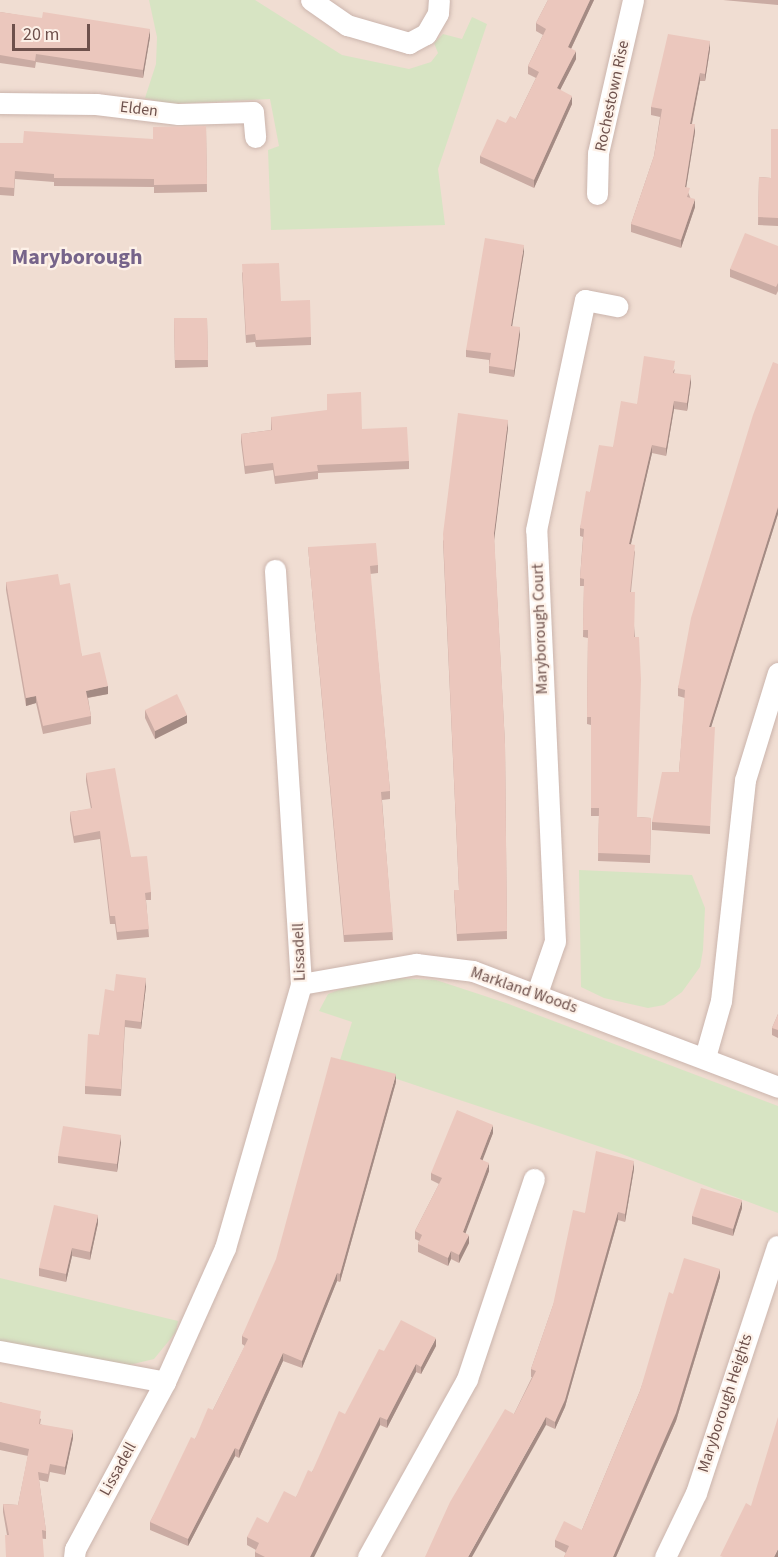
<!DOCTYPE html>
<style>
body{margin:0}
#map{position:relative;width:778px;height:1557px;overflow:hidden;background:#f9ece3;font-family:"Source Sans 3",sans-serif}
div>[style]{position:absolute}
.residential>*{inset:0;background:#f0ddd2}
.green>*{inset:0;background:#d7e4c3}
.roads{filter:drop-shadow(0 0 2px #cbb5ad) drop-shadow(0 0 2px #cbb5ad)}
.street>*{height:21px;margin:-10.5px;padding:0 10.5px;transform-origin:10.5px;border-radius:10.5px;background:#fff}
.wall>*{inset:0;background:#caaba3}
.shaded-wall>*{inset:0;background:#a48b84}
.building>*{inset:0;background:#ebc7bd}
span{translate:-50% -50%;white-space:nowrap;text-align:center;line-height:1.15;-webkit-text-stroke:4.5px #fdf1e8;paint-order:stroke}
.street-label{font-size:16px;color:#6e514c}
.district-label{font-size:22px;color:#76648a;font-weight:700}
.scale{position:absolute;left:12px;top:24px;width:78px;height:27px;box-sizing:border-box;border:3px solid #6e514c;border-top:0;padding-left:8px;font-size:18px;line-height:21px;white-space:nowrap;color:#6e514c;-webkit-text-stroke:4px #fdf1e8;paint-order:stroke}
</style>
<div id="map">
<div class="residential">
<i style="clip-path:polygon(0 0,778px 0,778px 1557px,0 1557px)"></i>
</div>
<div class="green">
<i style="clip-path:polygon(149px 0,255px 0,342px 55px,409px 69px,431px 62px,438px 53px,434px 43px,443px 34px,462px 39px,472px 17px,487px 24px,438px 169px,445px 225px,271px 230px,268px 150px,279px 146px,270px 99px,170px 104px,145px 98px,156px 64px,157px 37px)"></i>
<i style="clip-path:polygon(579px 870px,692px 875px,705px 908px,703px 950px,700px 967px,682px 992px,664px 1005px,648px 1008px,604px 998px,581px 987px)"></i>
<i style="clip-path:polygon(396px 978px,436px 980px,506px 1003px,778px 1106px,778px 1213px,619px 1153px,340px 1060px,352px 1022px,319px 1011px,328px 994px,357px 983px)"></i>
<i style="clip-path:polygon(0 1278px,178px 1321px,176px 1332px,154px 1359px,125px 1366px,0 1342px)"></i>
</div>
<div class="roads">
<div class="street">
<i style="left:311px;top:0;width:44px;rotate:34.8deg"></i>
<i style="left:347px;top:25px;width:65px;rotate:16.2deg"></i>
<i style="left:409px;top:43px;width:19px;rotate:-28deg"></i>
<i style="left:426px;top:34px;width:24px;rotate:-60deg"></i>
<i style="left:438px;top:13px;width:13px;rotate:-86deg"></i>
<i style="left:0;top:103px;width:96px;rotate:0.6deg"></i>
<i style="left:96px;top:104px;width:83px;rotate:7deg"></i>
<i style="left:178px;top:114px;width:75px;rotate:-1.5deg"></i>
<i style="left:253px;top:112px;width:25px;rotate:85deg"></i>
<i style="left:597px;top:194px;width:41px;rotate:-88.6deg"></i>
<i style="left:598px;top:153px;width:157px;rotate:-77.1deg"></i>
<i style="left:301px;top:984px;width:117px;rotate:-9.9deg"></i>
<i style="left:416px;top:964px;width:57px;rotate:7deg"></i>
<i style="left:473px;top:971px;width:326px;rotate:20.8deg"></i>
<i style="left:537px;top:993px;width:55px;rotate:-70.9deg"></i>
<i style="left:555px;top:941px;width:411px;rotate:-92.6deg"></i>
<i style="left:536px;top:530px;width:235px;rotate:-78deg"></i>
<i style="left:585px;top:300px;width:33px;rotate:11deg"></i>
<i style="left:705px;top:1057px;width:58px;rotate:-74.1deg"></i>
<i style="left:721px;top:1001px;width:222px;rotate:-83.8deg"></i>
<i style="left:745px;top:780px;width:112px;rotate:-72.9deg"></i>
<i style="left:0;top:1351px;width:168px;rotate:10.6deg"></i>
<i style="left:165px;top:1382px;width:190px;rotate:118.3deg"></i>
<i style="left:75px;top:1549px;width:8px;rotate:97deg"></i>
<i style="left:165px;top:1382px;width:147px;rotate:-65.9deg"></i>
<i style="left:225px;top:1248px;width:275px;rotate:-73.9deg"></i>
<i style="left:301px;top:984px;width:415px;rotate:-93.6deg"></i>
<i style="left:368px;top:1557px;width:204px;rotate:-60.9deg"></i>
<i style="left:467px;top:1379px;width:211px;rotate:-71.5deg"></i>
<i style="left:665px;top:1557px;width:71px;rotate:-64.2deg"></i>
<i style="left:696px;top:1493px;width:260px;rotate:-71.8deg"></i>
</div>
</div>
<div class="wall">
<i style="clip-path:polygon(548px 0,594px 0,571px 49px,576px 59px,560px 90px,572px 104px,534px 188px,480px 163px,480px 156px,506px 123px,516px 119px,536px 78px,528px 74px,528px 66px,543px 35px,536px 31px,536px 23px)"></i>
<i style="clip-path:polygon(723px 0,778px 0,778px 5px)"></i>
<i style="clip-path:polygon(0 12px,150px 37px,143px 78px,36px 62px,35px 68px,0 63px)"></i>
<i style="clip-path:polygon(710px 49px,705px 81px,700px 81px,692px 124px,695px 132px,686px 187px,690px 197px,695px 207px,681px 248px,631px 232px,631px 224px,654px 156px,660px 117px,651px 115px,651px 107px)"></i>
<i style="clip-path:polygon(206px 126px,207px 192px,154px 193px,154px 187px,54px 186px,54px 182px,15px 179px,14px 196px,0 195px,0 143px,23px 143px,153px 139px)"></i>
<i style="clip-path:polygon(778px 129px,778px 226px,758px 225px,759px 177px,771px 178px)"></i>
<i style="clip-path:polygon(778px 246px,778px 291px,776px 295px,730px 277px,730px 269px)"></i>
<i style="clip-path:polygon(524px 252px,512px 326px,520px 335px,514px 377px,489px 373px,489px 360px,466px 357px,466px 350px)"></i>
<i style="clip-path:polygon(242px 272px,281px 301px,311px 337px,311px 345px,256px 347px,255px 342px,246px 343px)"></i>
<i style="clip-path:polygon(174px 318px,207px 318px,208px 367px,175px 368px)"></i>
<i style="clip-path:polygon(778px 364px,778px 514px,711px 727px,710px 834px,652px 830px,652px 822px,679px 772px,685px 698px,678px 696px,678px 688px)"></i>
<i style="clip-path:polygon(675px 369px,674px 373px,691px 383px,687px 411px,674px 409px,666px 456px,652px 453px,631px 544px,635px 552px,631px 592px,635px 637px,637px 817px,651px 818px,650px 863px,598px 861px,599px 816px,591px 816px,591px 725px,587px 724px,588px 638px,583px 637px,584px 586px,580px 586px,580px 578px,583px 537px,580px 536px,580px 528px,590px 492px,613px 447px,637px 404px)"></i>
<i style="clip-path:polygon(271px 417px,362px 429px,409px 461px,409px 469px,318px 473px,318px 479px,275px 484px,273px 470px,245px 474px,241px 442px,241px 434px,271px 430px)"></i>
<i style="clip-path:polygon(508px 428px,494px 539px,505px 744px,507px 939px,457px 941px,454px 890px,459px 890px,443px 541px)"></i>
<i style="clip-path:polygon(308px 547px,378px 565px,378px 573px,370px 574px,390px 791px,390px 799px,382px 800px,393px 940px,344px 942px)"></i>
<i style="clip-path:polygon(6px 582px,60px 585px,82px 656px,108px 694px,88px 698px,91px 716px,91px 724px,43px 734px,36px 703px,26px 706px,6px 590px)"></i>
<i style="clip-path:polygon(145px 710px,187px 723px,155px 739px,145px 718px)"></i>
<i style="clip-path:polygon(86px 773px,131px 857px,151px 892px,151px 900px,146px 900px,149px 937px,117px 940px,115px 924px,110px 924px,100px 839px,74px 843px,70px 820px,70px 812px,91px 809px,86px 781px)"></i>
<i style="clip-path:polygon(146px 986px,141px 1029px,125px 1027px,121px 1096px,85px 1094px,85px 1086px,99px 1035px,114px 991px)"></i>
<i style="clip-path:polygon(778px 1014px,778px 1038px,772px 1035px,772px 1028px)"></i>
<i style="clip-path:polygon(396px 1082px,340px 1282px,337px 1281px,302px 1368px,283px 1361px,239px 1458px,235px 1456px,188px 1546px,150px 1530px,150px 1522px,195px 1439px,213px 1410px,245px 1346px,242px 1344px,242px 1336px)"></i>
<i style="clip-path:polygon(493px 1133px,482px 1160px,489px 1171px,465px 1233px,469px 1243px,459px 1263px,451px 1259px,448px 1266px,418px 1252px,418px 1244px,419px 1241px,415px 1239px,415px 1231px,439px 1184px,431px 1180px,431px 1173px)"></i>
<i style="clip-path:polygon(121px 1142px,117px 1172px,58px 1163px,58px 1156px)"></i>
<i style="clip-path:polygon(634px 1169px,625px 1222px,618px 1220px,565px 1407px,555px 1429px,546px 1425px,514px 1414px,532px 1377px,531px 1377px,531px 1369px,585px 1213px)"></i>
<i style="clip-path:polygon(742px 1208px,733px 1236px,692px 1224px,692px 1216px)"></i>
<i style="clip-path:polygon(98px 1223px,90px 1260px,72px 1256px,66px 1282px,39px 1276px,39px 1268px)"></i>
<i style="clip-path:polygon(720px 1277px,676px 1421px,616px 1557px,564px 1557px,566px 1553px,555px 1547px,555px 1540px,582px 1530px,640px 1391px,673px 1294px)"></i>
<i style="clip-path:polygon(436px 1346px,421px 1374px,416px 1372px,387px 1428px,380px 1425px,314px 1557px,255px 1557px,255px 1552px,256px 1550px,247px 1545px,247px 1537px,268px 1523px,296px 1497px,312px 1472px,384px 1351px)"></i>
<i style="clip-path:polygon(0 1402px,41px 1419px,40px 1424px,73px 1438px,65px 1475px,50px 1472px,48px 1482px,39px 1480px,46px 1531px,46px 1539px,7px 1535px,3px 1512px,3px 1504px,18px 1505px,28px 1456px,0 1450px)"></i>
</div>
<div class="shaded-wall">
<i style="clip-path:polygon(590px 0,594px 0,568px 55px,568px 47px)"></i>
<i style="clip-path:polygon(150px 29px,150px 37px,143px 78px,143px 70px)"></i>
<i style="clip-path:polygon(710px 41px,710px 49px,705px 81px,705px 74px)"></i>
<i style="clip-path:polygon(576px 51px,576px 59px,557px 96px,557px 88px)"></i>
<i style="clip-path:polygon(700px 73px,700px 81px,690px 132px,690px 124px)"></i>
<i style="clip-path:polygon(572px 96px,572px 104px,534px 188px,534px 180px)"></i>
<i style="clip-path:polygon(695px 124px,695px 132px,685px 195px,685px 187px)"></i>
<i style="clip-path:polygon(695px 199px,695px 207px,681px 248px,681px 240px)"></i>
<i style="clip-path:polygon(524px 245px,524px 252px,511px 333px,511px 326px)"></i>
<i style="clip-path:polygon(520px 327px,520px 335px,514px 377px,514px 370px)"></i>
<i style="clip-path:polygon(691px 375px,691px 383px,687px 411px,687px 403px)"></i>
<i style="clip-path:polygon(674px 401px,674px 409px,666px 456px,666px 448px)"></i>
<i style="clip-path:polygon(508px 420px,508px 428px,494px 541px,494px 533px)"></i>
<i style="clip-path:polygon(652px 445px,652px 453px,629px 552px,629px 544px)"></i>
<i style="clip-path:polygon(778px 507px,778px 514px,709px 734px,709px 727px)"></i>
<i style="clip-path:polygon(108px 686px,108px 694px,86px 698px,86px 691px)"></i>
<i style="clip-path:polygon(36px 696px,36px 703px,26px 706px,26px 698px)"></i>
<i style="clip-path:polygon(187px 715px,187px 723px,155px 739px,155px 731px)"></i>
<i style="clip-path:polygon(146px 978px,146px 986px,141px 1029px,141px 1022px)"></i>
<i style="clip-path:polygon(396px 1074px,396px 1082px,340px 1282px,340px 1274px)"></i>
<i style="clip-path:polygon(493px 1125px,493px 1133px,480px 1167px,480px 1159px)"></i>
<i style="clip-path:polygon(121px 1135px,121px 1142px,117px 1172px,117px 1164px)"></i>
<i style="clip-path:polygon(634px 1161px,634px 1169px,625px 1222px,625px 1214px)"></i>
<i style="clip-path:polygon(489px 1163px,489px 1171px,463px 1240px,463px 1232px)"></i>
<i style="clip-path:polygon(742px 1200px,742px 1208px,733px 1236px,733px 1229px)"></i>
<i style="clip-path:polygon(618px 1212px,618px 1220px,565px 1407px,555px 1429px,555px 1422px)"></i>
<i style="clip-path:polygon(98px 1215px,98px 1223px,90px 1260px,90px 1252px)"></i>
<i style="clip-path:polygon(469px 1235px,469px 1243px,459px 1263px,459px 1255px)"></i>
<i style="clip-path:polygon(72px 1248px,72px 1256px,66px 1282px,66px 1274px)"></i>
<i style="clip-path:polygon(451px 1251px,451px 1259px,448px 1266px,448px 1258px)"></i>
<i style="clip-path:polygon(720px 1269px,720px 1277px,676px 1421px,616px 1557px,613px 1557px)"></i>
<i style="clip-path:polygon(337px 1273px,337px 1281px,302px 1368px,302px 1361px)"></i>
<i style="clip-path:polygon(436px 1338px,436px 1346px,421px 1374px,421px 1367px)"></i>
<i style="clip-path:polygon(283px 1353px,283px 1361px,239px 1458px,239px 1450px)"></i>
<i style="clip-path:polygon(416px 1364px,416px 1372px,387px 1428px,387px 1420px)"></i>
<i style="clip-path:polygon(380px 1417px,380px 1425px,314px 1557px,310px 1557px)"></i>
<i style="clip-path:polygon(546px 1417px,546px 1425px,472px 1557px,468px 1557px)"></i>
<i style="clip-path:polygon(73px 1430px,73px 1438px,65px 1475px,65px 1467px)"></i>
<i style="clip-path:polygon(235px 1448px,235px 1456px,188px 1546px,188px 1539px)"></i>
<i style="clip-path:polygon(778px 1549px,778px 1557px,774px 1557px)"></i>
</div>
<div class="building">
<i style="clip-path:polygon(548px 0,590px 0,568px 47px,576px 51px,557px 88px,572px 96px,534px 180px,480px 156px,497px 119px,506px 123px,510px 116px,516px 119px,539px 72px,528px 66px,546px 29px,536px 23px)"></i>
<i style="clip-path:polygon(0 12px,42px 18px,43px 12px,150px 29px,143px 70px,36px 54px,35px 61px,0 55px)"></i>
<i style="clip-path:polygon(668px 34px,710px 41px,705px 74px,700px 73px,690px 124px,695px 124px,685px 187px,690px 188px,687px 197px,695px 199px,681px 240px,631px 224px,654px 156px,662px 109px,651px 107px)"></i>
<i style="clip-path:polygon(206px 126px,207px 184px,154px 185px,154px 179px,54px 178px,54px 174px,15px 171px,14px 188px,0 187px,0 143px,23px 143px,24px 131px,153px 139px,153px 127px)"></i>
<i style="clip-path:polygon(771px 129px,778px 129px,778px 218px,758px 217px,759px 177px,771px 178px)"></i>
<i style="clip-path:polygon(745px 233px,778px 246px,778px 283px,776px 287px,730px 269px)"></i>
<i style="clip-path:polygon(485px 238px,524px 245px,511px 326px,520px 327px,514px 370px,489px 366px,491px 353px,466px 350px)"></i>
<i style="clip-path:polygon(279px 263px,281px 301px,310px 300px,311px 337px,256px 340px,255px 334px,246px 335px,242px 264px)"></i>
<i style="clip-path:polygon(174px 318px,207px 318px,208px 360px,175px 360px)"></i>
<i style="clip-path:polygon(644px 356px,675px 361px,673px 373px,691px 375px,687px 403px,674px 401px,666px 448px,652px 445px,629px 544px,635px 545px,630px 592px,635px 592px,634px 637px,639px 637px,641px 680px,637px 817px,651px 818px,650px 855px,598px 853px,599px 808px,591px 808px,591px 717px,587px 717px,588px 630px,583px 630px,584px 579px,580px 578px,584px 529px,580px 528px,586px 491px,590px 492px,599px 445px,613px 447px,621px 401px,637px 404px)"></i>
<i style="clip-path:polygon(773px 362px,778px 364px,778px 507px,709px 727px,715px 727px,710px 826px,652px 822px,662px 772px,679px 772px,685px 690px,678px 688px,691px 618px,753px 415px)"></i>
<i style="clip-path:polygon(361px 392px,362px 429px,407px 427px,409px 461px,317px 465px,318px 471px,275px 476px,273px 463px,245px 466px,241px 434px,272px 430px,271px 417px,327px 410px,327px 394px)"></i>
<i style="clip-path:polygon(458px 413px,508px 420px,494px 533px,505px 744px,507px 931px,457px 934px,454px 890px,459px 890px,443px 534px)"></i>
<i style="clip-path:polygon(376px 543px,378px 565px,370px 566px,390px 791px,381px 792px,393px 932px,344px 935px,308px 547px)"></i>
<i style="clip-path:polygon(58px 574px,60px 585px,70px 583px,82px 656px,100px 652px,108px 686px,86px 691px,91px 716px,43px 726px,36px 696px,26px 698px,6px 582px)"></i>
<i style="clip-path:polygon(177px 694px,187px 715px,155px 731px,145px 710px)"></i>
<i style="clip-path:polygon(115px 768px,131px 857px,147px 856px,151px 892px,145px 893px,149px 929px,117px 932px,115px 916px,110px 916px,100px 831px,74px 836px,70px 812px,92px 808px,86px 773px)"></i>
<i style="clip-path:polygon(116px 974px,146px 978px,141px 1022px,125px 1020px,121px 1089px,85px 1086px,88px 1034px,99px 1035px,105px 989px,114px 991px)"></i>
<i style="clip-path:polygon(778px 1014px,778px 1030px,772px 1028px)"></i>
<i style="clip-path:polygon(331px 1057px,396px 1074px,340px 1274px,337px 1273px,302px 1361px,283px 1353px,239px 1450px,235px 1448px,188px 1539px,150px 1522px,191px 1437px,195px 1439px,208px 1408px,213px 1410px,248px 1339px,242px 1336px,276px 1259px)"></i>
<i style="clip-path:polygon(457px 1110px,493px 1125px,480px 1159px,489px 1163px,463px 1232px,469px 1235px,459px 1255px,451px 1251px,448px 1258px,418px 1244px,422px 1235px,415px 1231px,442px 1178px,431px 1173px)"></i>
<i style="clip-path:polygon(63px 1126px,121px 1135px,117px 1164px,58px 1156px)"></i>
<i style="clip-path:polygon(596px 1151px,634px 1161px,625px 1214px,618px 1212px,565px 1400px,555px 1422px,546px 1417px,468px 1557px,425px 1557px,450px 1502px,505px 1409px,514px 1414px,536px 1371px,531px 1369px,553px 1305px,573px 1210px,585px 1213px)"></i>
<i style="clip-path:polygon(701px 1188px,742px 1200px,733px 1229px,692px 1216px)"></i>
<i style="clip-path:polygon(54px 1205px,98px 1215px,90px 1252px,72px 1248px,66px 1274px,39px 1268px)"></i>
<i style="clip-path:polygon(684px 1258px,720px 1269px,676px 1413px,613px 1557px,564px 1557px,569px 1546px,555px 1540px,564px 1521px,582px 1530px,640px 1391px,669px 1292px,673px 1294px)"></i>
<i style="clip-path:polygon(401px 1320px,436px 1338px,421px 1367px,416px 1364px,387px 1420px,380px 1417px,310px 1557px,265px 1557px,255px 1552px,259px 1543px,247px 1537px,257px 1517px,268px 1523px,284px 1491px,296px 1497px,308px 1470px,312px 1472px,339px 1411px,345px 1414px,379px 1349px,384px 1351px)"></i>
<i style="clip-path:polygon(0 1402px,41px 1411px,39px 1424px,73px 1430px,65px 1467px,50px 1464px,48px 1474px,38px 1472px,46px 1531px,42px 1530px,44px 1557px,6px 1557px,5px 1535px,9px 1535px,3px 1504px,18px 1505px,29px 1449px,0 1442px)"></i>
<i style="clip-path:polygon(778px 1417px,778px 1549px,774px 1557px,723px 1557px,720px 1556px,746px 1503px,751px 1506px)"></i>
</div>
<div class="street-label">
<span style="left:612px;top:96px;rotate:-78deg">Rochestown Rise</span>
<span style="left:139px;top:109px;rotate:7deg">Elden</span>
<span style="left:540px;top:629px;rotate:-92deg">Maryborough Court</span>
<span style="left:299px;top:952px;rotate:-92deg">Lissadell</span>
<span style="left:524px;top:990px;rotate:19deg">Markland Woods</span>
<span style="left:725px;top:1403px;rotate:-72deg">Maryborough Heights</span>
<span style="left:118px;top:1469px;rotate:-61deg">Lissadell</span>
</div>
<div class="district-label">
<span style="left:77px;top:258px">Maryborough</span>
</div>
<div class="scale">20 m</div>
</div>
